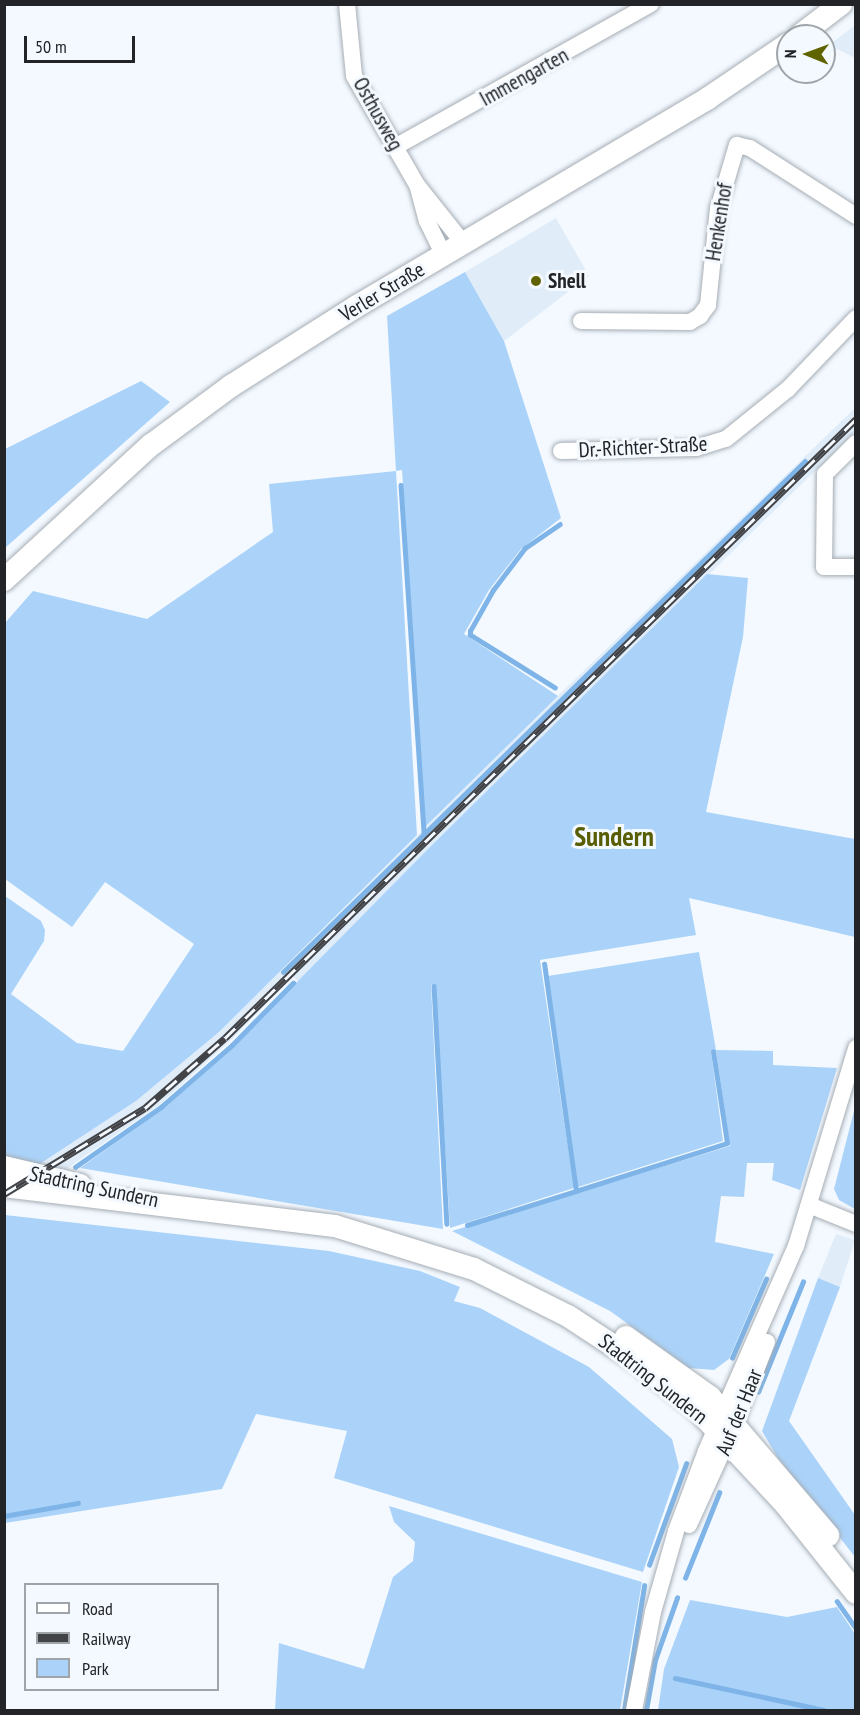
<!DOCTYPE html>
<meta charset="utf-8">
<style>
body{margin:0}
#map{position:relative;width:860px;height:1715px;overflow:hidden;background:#f3f9ff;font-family:"PT Sans Narrow",sans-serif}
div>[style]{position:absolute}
.built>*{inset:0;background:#e0edf9}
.green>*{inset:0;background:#abd3f9}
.stream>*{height:4.5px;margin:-2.25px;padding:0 2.25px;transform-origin:2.25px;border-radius:2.25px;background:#7eb4e7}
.roads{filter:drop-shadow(0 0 2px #a6adb4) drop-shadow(0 0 2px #a6adb4)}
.minor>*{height:16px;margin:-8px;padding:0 8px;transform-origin:8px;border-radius:8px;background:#fff}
.secondary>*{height:22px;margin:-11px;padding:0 11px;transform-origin:11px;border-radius:11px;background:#fff}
.rail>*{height:7px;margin-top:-3.5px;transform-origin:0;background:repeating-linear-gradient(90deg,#f3f9ff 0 14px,#414347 0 28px);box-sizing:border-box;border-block:2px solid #414347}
.dots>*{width:16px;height:16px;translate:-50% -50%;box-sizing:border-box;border:3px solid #f3f9ff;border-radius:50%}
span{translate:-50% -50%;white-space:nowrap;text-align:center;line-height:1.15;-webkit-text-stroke:6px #f3f9ff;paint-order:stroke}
.street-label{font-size:21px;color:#222427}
.poi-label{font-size:21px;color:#222427;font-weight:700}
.left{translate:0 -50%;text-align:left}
.district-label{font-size:27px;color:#595d04;font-weight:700}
.frame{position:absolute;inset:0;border:6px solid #222427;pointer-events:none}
.legend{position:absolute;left:24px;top:1583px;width:195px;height:108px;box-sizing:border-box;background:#f3f9ff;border:2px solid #9fa4a9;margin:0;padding:8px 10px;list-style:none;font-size:18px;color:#222427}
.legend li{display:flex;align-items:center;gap:12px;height:30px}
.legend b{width:30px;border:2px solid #9fa4a9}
.north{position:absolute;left:776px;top:24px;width:60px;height:60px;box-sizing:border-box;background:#f3f9ff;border:2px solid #9fa4a9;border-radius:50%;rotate:271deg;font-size:16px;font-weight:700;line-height:24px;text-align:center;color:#222427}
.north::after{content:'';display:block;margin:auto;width:21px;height:27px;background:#606400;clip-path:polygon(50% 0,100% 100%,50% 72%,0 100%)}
.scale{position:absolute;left:24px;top:36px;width:111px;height:27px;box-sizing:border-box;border:3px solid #222427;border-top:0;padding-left:8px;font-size:18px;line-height:21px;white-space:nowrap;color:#222427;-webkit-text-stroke:4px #f3f9ff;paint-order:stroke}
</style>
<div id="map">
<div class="built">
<i style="clip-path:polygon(855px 25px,855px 58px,829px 45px)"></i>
<i style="clip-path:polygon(556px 218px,589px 276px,504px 341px,465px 272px)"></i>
<i style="clip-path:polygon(855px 408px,855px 432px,429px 848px,299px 982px,293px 977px,229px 1042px,159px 1105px,59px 1174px,35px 1167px,136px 1101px,219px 1032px,564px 690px)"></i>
<i style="clip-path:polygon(836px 1234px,855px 1240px,840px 1287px,818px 1278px)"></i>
</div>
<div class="green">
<i style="clip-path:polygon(465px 272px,504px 341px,561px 518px,521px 549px,489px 590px,464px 634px,558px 696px,425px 827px,402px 470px,396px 471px,417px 835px,219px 1032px,136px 1101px,35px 1167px,5px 1161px,5px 896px,41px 921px,45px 930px,44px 941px,11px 994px,77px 1043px,123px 1051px,194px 944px,105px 882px,72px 927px,5px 879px,5px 623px,33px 591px,147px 619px,273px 532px,269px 484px,396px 471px,387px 316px)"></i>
<i style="clip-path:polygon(141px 381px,170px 402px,5px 548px,5px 449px)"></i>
<i style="clip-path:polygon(707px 574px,748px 578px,743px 637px,706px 812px,855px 839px,855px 937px,689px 898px,696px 935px,540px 960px,574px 1188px,450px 1228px,435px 984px,431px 985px,443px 1229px,80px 1168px,163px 1109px,227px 1053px,429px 848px)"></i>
<i style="clip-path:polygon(699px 952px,716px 1050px,773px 1051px,773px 1065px,837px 1068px,800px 1190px,772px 1180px,774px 1163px,747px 1163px,744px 1197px,721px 1196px,715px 1242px,774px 1254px,729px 1359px,714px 1370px,689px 1368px,610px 1311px,452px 1231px,730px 1146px,716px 1051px,711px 1051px,723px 1141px,578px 1187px,548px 976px)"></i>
<i style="clip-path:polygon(855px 1107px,856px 1209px,855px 1209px,839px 1200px,834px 1189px)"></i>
<i style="clip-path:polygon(5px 1215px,329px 1251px,420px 1271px,460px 1287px,454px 1301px,480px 1308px,589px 1367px,672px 1439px,679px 1467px,643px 1572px,334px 1478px,347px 1431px,256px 1414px,222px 1489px,5px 1523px)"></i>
<i style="clip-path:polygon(818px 1278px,840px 1287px,789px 1421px,855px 1515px,855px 1557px,778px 1458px,762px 1431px)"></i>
<i style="clip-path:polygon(389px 1506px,642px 1582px,620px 1710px,275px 1710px,279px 1643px,364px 1669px,393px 1577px,413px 1561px,415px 1542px,394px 1522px)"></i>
<i style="clip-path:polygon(690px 1600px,787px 1617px,837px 1607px,855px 1634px,855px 1710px,658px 1710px,664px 1669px)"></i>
</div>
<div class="stream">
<i style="left:401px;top:485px;width:351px;rotate:86.2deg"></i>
<i style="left:555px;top:688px;width:100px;rotate:-148.1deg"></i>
<i style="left:470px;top:635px;width:4px;rotate:-90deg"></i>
<i style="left:470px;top:631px;width:47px;rotate:-60.7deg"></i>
<i style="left:493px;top:590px;width:53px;rotate:-52.7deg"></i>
<i style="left:525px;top:548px;width:42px;rotate:-34.4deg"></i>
<i style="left:283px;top:972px;width:730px;rotate:-44.39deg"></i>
<i style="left:434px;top:986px;width:238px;rotate:86.9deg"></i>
<i style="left:75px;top:1167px;width:105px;rotate:-34.9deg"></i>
<i style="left:161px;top:1107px;width:94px;rotate:-41.1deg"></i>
<i style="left:232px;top:1045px;width:87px;rotate:-45.5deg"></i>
<i style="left:576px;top:1191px;width:158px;rotate:-17.6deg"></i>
<i style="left:727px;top:1143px;width:92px;rotate:-98.7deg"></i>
<i style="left:467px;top:1225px;width:114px;rotate:-17.3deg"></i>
<i style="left:576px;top:1191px;width:229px;rotate:-98deg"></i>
<i style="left:732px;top:1358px;width:86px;rotate:-66.7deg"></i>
<i style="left:758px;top:1392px;width:119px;rotate:-67.8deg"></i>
<i style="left:4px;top:1516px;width:75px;rotate:-10deg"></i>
<i style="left:649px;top:1565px;width:108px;rotate:-69.9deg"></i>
<i style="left:685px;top:1578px;width:92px;rotate:-68.2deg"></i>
<i style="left:837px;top:1601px;width:33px;rotate:55deg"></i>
<i style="left:675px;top:1678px;width:152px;rotate:12.1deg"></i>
<i style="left:624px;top:1710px;width:126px;rotate:-80.8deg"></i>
<i style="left:646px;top:1710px;width:51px;rotate:-79.8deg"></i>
<i style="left:655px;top:1660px;width:66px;rotate:-70.5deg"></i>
</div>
<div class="roads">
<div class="minor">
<i style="left:347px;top:4px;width:72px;rotate:84.4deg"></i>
<i style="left:354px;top:76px;width:126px;rotate:60deg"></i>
<i style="left:417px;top:185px;width:75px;rotate:51.5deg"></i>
<i style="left:395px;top:147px;width:293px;rotate:-29.2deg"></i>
<i style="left:418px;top:188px;width:34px;rotate:75deg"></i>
<i style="left:427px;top:221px;width:39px;rotate:64deg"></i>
<i style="left:581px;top:321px;width:109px;rotate:0.5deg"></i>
<i style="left:690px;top:322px;width:12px;rotate:-31deg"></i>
<i style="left:700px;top:316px;width:14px;rotate:-54deg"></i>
<i style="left:708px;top:305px;width:97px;rotate:-84.1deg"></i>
<i style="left:718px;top:209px;width:67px;rotate:-73.5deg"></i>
<i style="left:737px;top:145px;width:13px;rotate:13deg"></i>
<i style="left:750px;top:148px;width:126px;rotate:32.7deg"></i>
<i style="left:856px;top:443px;width:44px;rotate:135deg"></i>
<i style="left:825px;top:474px;width:93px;rotate:90.6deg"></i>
<i style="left:824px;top:567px;width:32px"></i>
<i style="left:561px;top:451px;width:135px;rotate:-1.3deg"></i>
<i style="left:696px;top:448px;width:31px;rotate:-17deg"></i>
<i style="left:726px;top:439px;width:80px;rotate:-38.9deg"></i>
<i style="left:788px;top:389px;width:98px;rotate:-46.2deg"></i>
<i style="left:809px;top:1205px;width:51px;rotate:22deg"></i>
<i style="left:689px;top:1525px;width:111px;rotate:-65.5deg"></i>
<i style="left:735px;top:1424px;width:88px;rotate:-68.7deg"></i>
<i style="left:634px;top:1710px;width:100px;rotate:-79deg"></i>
<i style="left:653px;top:1612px;width:84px;rotate:-74.1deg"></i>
<i style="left:676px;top:1531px;width:85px;rotate:-69.4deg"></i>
<i style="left:706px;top:1451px;width:224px;rotate:-66.3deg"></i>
<i style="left:796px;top:1246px;width:207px;rotate:-73.1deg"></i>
</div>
<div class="secondary">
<i style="left:799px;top:36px;width:53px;rotate:-37.3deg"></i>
<i style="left:4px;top:580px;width:200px;rotate:-42.6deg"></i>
<i style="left:151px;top:445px;width:99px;rotate:-36.4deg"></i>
<i style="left:231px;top:386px;width:149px;rotate:-32.4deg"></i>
<i style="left:357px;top:306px;width:407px;rotate:-30.6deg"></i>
<i style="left:707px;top:99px;width:98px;rotate:-34.2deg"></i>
<i style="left:4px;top:1167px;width:78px;rotate:13.3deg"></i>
<i style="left:4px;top:1186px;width:333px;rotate:6.9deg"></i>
<i style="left:335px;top:1226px;width:145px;rotate:17.2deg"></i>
<i style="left:474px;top:1269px;width:105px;rotate:26.6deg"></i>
<i style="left:568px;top:1316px;width:84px;rotate:33.3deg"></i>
<i style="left:638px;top:1362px;width:74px;rotate:38.4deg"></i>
<i style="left:696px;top:1408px;width:132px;rotate:47.1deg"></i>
<i style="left:786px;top:1505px;width:112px;rotate:51.5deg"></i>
<i style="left:626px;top:1337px;width:103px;rotate:35.5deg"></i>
<i style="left:710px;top:1397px;width:182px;rotate:49.5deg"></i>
</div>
</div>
<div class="rail">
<i style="left:4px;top:1194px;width:165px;rotate:-31.4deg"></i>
<i style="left:145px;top:1108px;width:106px;rotate:-41.2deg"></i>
<i style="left:225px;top:1038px;width:884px;rotate:-44.45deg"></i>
</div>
<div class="dots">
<i style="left:536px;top:281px;background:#606400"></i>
</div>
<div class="street-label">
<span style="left:524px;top:77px;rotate:-29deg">Immengarten</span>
<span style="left:378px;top:114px;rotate:61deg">Osthusweg</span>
<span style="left:719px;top:222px;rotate:-81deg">Henkenhof</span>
<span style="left:382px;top:292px;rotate:-31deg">Verler Straße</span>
<span style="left:643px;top:447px;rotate:-3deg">Dr.-Richter-Straße</span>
<span style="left:94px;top:1187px;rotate:12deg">Stadtring Sundern</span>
<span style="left:653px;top:1379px;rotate:38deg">Stadtring Sundern</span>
<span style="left:739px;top:1412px;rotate:-68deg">Auf der Haar</span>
</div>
<div class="poi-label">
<span class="left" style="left:548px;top:281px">Shell</span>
</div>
<div class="district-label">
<span style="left:614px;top:837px">Sundern</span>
</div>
<div class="frame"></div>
<ul class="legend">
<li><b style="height:8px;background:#fff"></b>Road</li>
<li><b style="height:8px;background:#414347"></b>Railway</li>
<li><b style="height:16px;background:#abd3f9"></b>Park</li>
</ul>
<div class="north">N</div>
<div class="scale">50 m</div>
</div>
